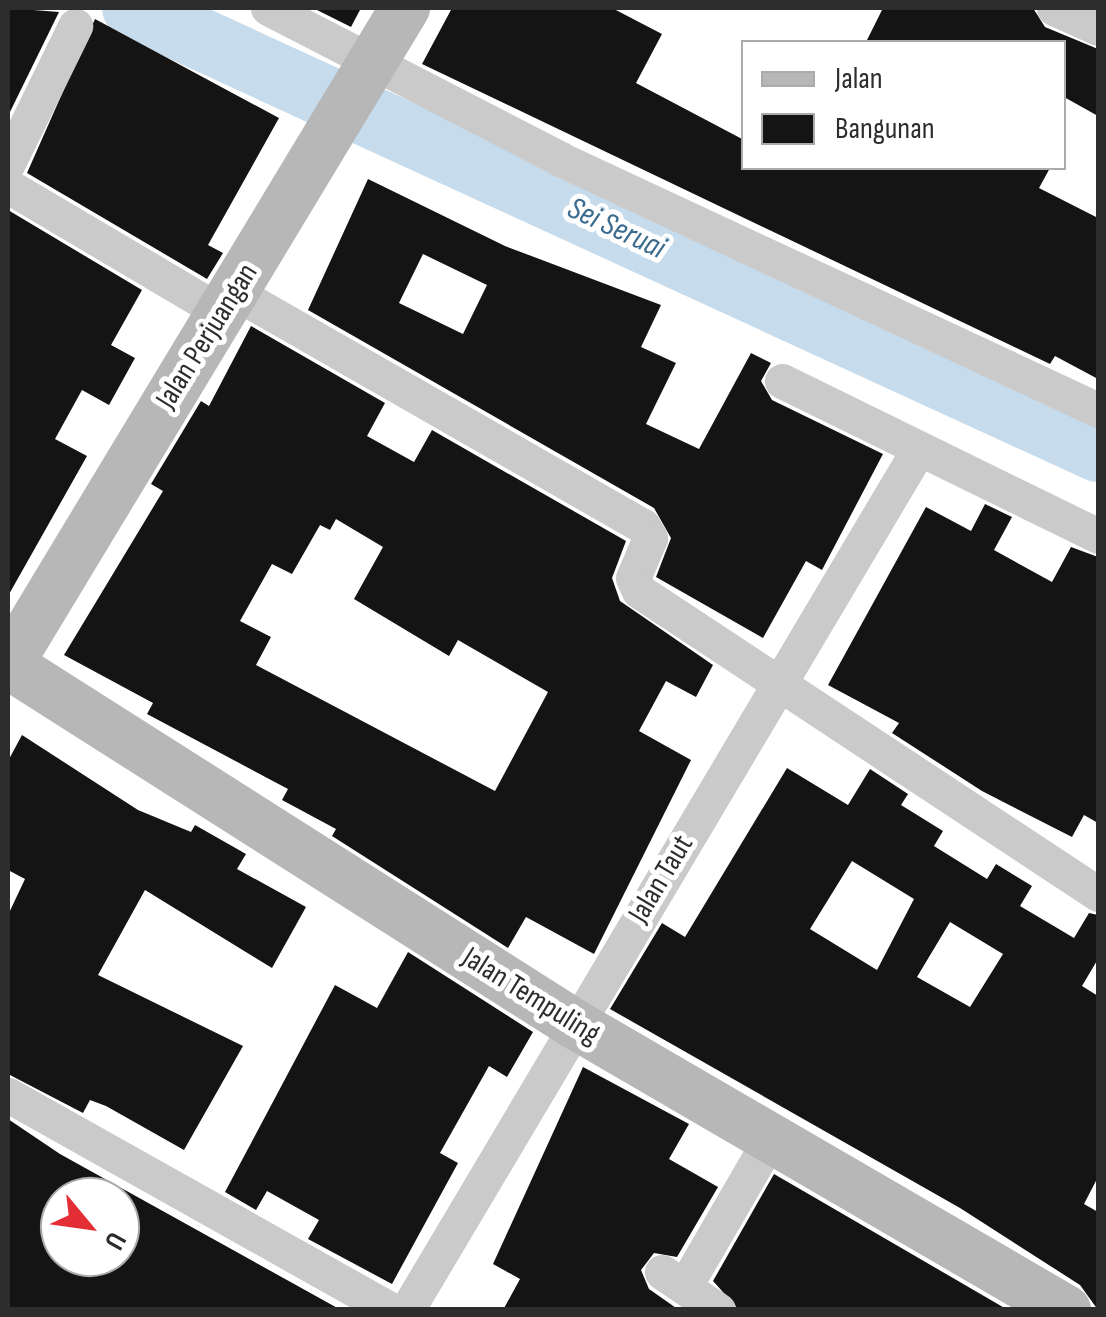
<!DOCTYPE html>
<style>
body{margin:0}
#map{position:relative;width:1106px;height:1317px;overflow:hidden;background:#fff;font-family:"Sofia Sans Condensed",sans-serif}
div>[style]{position:absolute}
.river>*{height:62px;margin:-31px;padding:0 31px;transform-origin:31px;border-radius:31px;background:#c6dbeb}
.building>*{inset:0;background:#141414}
.street>*{height:35px;margin:-17.5px;padding:0 17.5px;transform-origin:17.5px;border-radius:17.5px;background:#cacaca}
.secondary>*{height:50px;margin:-25px;padding:0 25px;transform-origin:25px;border-radius:25px;background:#b7b7b7}
span{translate:-50% -50%;white-space:nowrap;text-align:center;line-height:1.15;-webkit-text-stroke:10px #fff;paint-order:stroke}
.street-label{font-size:30px;color:#2d2d2d}
.water-label{font-size:32px;color:#3b6b8e;font-style:italic}
.frame{position:absolute;inset:0;border:10px solid #2d2d2d;pointer-events:none}
.legend{position:absolute;left:741px;top:40px;width:325px;height:130px;box-sizing:border-box;background:#fff;border:2px solid #ababab;margin:0;padding:12px 18px;list-style:none;font-size:30px;color:#2d2d2d}
.legend li{display:flex;align-items:center;gap:20px;height:50px}
.legend b{width:50px;border:2px solid #ababab}
.north{position:absolute;left:40px;top:1177px;width:100px;height:100px;box-sizing:border-box;background:#fff;border:2px solid #ababab;border-radius:50%;rotate:119deg;font-size:28px;font-weight:700;line-height:40px;text-align:center;color:#2d2d2d}
.north::after{content:'';display:block;margin:auto;width:35px;height:45px;background:#e42e35;clip-path:polygon(50% 0,100% 100%,50% 72%,0 100%)}
</style>
<div id="map">
<div class="river">
<i style="left:133px;top:8px;width:1062px;rotate:24.66deg"></i>
</div>
<div class="building">
<i style="clip-path:polygon(8px 8px,59px 12px,8px 116px)"></i>
<i style="clip-path:polygon(313px 8px,361px 8px,351px 27px)"></i>
<i style="clip-path:polygon(452px 8px,612px 8px,662px 34px,636px 83px,744px 140px,744px 168px,1050px 168px,1039px 188px,1098px 218px,1098px 379px,1055px 356px,1050px 364px,422px 64px)"></i>
<i style="clip-path:polygon(883px 8px,1033px 8px,1045px 27px,1098px 49px,1098px 116px,1064px 97px,1064px 42px,866px 42px)"></i>
<i style="clip-path:polygon(95px 19px,279px 118px,208px 245px,223px 253px,207px 279px,27px 173px)"></i>
<i style="clip-path:polygon(evenodd,368px 179px,505px 246px,661px 305px,641px 347px,676px 363px,646px 424px,699px 449px,751px 353px,771px 363px,761px 381px,772px 400px,883px 454px,822px 570px,806px 561px,763px 638px,656px 577px,671px 538px,654px 508px,308px 310px,368px 179px,423px 254px,487px 285px,463px 334px,399px 303px,423px 254px)"></i>
<i style="clip-path:polygon(8px 210px,142px 290px,111px 345px,135px 358px,109px 405px,82px 390px,55px 439px,87px 456px,8px 596px)"></i>
<i style="clip-path:polygon(evenodd,251px 326px,385px 403px,367px 436px,414px 462px,432px 430px,626px 541px,612px 578px,620px 601px,713px 665px,696px 697px,666px 681px,639px 731px,691px 760px,594px 954px,526px 917px,508px 948px,332px 836px,336px 829px,282px 800px,288px 789px,147px 714px,153px 703px,64px 655px,163px 491px,151px 484px,201px 401px,209px 406px,251px 326px,336px 519px,383px 547px,354px 599px,449px 656px,458px 640px,548px 692px,495px 791px,256px 665px,271px 637px,240px 621px,272px 564px,292px 574px,320px 525px,330px 530px,336px 519px)"></i>
<i style="clip-path:polygon(985px 504px,1012px 517px,994px 550px,1052px 582px,1071px 547px,1098px 557px,1098px 823px,1084px 815px,1072px 837px,982px 791px,892px 733px,899px 723px,828px 685px,926px 507px,971px 531px)"></i>
<i style="clip-path:polygon(22px 735px,138px 810px,191px 832px,195px 825px,246px 854px,237px 869px,306px 907px,272px 968px,145px 890px,98px 975px,243px 1046px,184px 1150px,106px 1106px,90px 1100px,83px 1113px,8px 1074px,8px 915px,25px 879px,8px 870px,8px 761px)"></i>
<i style="clip-path:polygon(evenodd,787px 768px,848px 805px,870px 769px,908px 794px,901px 805px,943px 831px,934px 846px,987px 879px,996px 864px,1032px 886px,1020px 906px,1074px 938px,1089px 913px,1098px 915px,1098px 959px,1082px 986px,1098px 996px,1098px 1177px,1084px 1204px,1098px 1212px,1098px 1310px,1080px 1285px,960px 1208px,610px 1009px,662px 923px,685px 937px,787px 768px,852px 861px,914px 899px,877px 970px,810px 929px,852px 861px,787px 768px,950px 922px,1003px 954px,970px 1007px,917px 977px,950px 922px)"></i>
<i style="clip-path:polygon(408px 952px,533px 1032px,507px 1077px,489px 1066px,440px 1153px,458px 1163px,392px 1284px,308px 1239px,319px 1220px,267px 1191px,256px 1210px,225px 1192px,335px 985px,377px 1008px)"></i>
<i style="clip-path:polygon(583px 1067px,689px 1124px,669px 1159px,718px 1187px,677px 1257px,654px 1253px,641px 1270px,649px 1289px,679px 1310px,503px 1310px,520px 1279px,493px 1264px)"></i>
<i style="clip-path:polygon(evenodd,8px 1119px,60px 1154px,341px 1310px,8px 1310px,8px 1119px,60px 1197px,120px 1197px,120px 1257px,60px 1257px,60px 1197px)"></i>
<i style="clip-path:polygon(774px 1174px,824px 1203px,1008px 1310px,739px 1310px,713px 1281px)"></i>
</div>
<div class="street">
<i style="left:268px;top:8px;width:329px;rotate:27.3deg"></i>
<i style="left:560px;top:159px;width:594px;rotate:25.01deg"></i>
<i style="left:1054px;top:8px;width:48px;rotate:24.4deg"></i>
<i style="left:8px;top:163px;width:153px;rotate:-63.9deg"></i>
<i style="left:8px;top:186px;width:247px;rotate:30.6deg"></i>
<i style="left:234px;top:292px;width:471px;rotate:29.8deg"></i>
<i style="left:643px;top:526px;width:14px;rotate:60deg"></i>
<i style="left:650px;top:538px;width:43px;rotate:113deg"></i>
<i style="left:633px;top:578px;width:14px;rotate:65deg"></i>
<i style="left:639px;top:591px;width:550px;rotate:33.43deg"></i>
<i style="left:782px;top:381px;width:352px;rotate:26.1deg"></i>
<i style="left:8px;top:1095px;width:439px;rotate:29.3deg"></i>
<i style="left:662px;top:1272px;width:68px;rotate:34.2deg"></i>
<i style="left:693px;top:1272px;width:154px;rotate:-59.9deg"></i>
<i style="left:407px;top:1310px;width:1000px;rotate:-59.28deg"></i>
</div>
<div class="secondary">
<i style="left:8px;top:664px;width:673px;rotate:32.44deg"></i>
<i style="left:576px;top:1025px;width:567px;rotate:30.18deg"></i>
<i style="left:8px;top:665px;width:768px;rotate:-58.86deg"></i>
</div>
<div class="street-label">
<span style="left:207px;top:336px;rotate:-58deg">Jalan Perjuangan</span>
<span style="left:661px;top:879px;rotate:-59deg">Jalan Taut</span>
<span style="left:531px;top:996px;rotate:32deg">Jalan Tempuling</span>
</div>
<div class="water-label">
<span style="left:616px;top:229px;rotate:25deg">Sei Seruai</span>
</div>
<div class="frame"></div>
<ul class="legend">
<li><b style="height:12px;background:#b7b7b7"></b>Jalan</li>
<li><b style="height:28px;background:#141414"></b>Bangunan</li>
</ul>
<div class="north">U</div>
</div>
